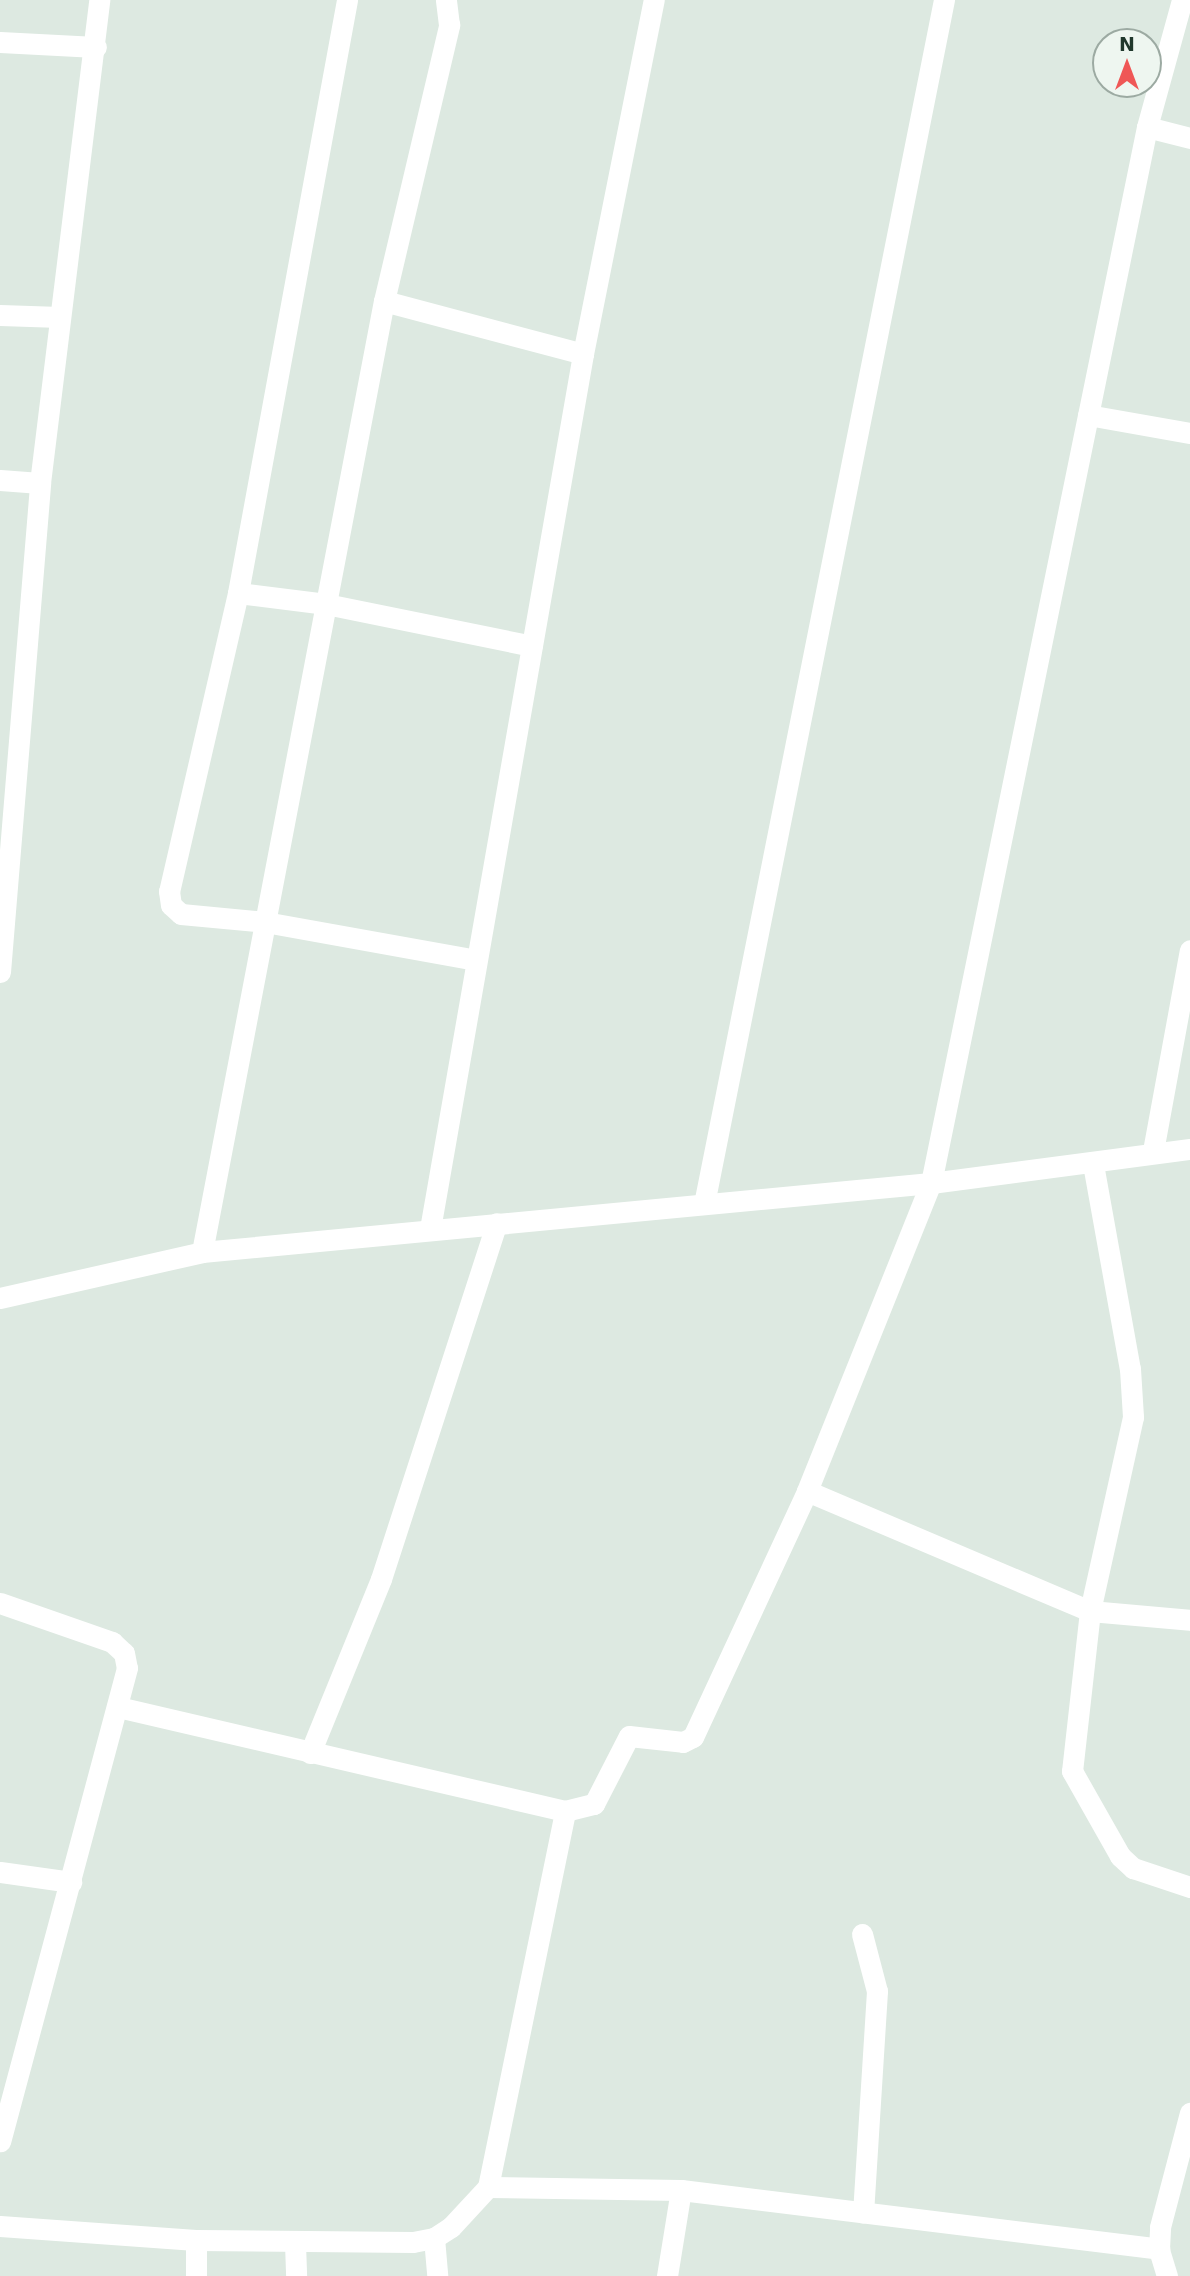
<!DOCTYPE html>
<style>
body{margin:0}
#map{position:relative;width:1190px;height:2276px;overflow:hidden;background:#dde9e1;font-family:"DejaVu Sans",sans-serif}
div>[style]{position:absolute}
.minor>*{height:21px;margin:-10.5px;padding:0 10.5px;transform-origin:10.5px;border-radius:10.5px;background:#fff}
span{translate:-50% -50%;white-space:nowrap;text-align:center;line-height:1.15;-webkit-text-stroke:6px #eef6f0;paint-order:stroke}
.north{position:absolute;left:1092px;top:28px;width:70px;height:70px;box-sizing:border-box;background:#eef6f0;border:2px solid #9caaa2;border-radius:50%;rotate:0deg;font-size:19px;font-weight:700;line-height:28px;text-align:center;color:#20382c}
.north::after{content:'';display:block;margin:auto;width:24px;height:32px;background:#ef5756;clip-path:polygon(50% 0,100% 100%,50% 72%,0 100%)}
</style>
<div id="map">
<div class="minor">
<i style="left:347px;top:0;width:603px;rotate:100.42deg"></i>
<i style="left:238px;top:593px;width:306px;rotate:103deg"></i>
<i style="left:169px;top:891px;width:14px;rotate:82deg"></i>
<i style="left:171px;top:905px;width:13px;rotate:42deg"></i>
<i style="left:181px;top:914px;width:84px;rotate:5.4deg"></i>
<i style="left:265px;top:922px;width:214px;rotate:10.2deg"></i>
<i style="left:0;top:42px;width:96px;rotate:3deg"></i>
<i style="left:1147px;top:127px;width:44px;rotate:14.3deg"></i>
<i style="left:384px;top:301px;width:206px;rotate:14.9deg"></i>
<i style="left:0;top:315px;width:60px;rotate:1.9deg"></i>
<i style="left:1088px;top:415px;width:104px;rotate:10deg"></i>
<i style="left:0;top:480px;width:40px;rotate:4.3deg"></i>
<i style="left:238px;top:593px;width:89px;rotate:7.1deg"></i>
<i style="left:326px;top:604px;width:210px;rotate:11.5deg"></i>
<i style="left:0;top:972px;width:491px;rotate:-85.3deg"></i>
<i style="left:40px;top:483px;width:487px;rotate:-83deg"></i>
<i style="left:1153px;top:1151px;width:204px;rotate:-79.6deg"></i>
<i style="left:1093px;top:1164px;width:208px;rotate:79.8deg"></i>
<i style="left:1130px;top:1369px;width:48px;rotate:86.4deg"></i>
<i style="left:1133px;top:1417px;width:199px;rotate:102.5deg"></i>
<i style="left:1090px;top:1611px;width:161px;rotate:96.4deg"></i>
<i style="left:1072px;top:1771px;width:98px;rotate:60.5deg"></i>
<i style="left:1120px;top:1856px;width:18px;rotate:43deg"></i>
<i style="left:1133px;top:1868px;width:60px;rotate:18.4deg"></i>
<i style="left:704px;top:1204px;width:1228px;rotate:-78.73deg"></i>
<i style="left:430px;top:1229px;width:888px;rotate:-80.08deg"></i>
<i style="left:583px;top:354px;width:361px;rotate:-78.7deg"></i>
<i style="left:202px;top:1252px;width:968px;rotate:-79.17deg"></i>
<i style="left:384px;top:301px;width:284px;rotate:-76.7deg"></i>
<i style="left:449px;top:25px;width:25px;rotate:-97deg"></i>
<i style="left:0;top:1298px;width:207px;rotate:-12.8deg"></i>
<i style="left:202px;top:1252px;width:732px;rotate:-5.41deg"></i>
<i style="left:931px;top:1183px;width:261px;rotate:-7.5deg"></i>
<i style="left:807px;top:1491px;width:307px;rotate:23deg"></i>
<i style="left:1090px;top:1611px;width:100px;rotate:5.1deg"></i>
<i style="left:0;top:1603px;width:119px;rotate:19.2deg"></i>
<i style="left:112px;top:1642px;width:16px;rotate:43deg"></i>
<i style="left:124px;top:1653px;width:15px;rotate:79deg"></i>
<i style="left:127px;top:1668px;width:490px;rotate:105deg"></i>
<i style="left:310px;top:1753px;width:188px;rotate:-67.8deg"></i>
<i style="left:381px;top:1579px;width:374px;rotate:-72deg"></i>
<i style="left:565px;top:1811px;width:30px;rotate:-14deg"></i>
<i style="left:594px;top:1804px;width:76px;rotate:-62.8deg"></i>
<i style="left:629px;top:1736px;width:54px;rotate:6.3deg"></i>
<i style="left:683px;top:1742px;width:11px;rotate:-27deg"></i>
<i style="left:693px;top:1737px;width:271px;rotate:-65.1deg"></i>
<i style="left:807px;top:1491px;width:332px;rotate:-68.1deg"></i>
<i style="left:931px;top:1183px;width:1078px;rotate:-78.44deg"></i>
<i style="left:1147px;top:127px;width:132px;rotate:-74.6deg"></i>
<i style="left:0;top:1872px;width:72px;rotate:8deg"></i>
<i style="left:862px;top:1934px;width:59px;rotate:75.3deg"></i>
<i style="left:877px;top:1991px;width:222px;rotate:93.6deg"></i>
<i style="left:488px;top:2187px;width:193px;rotate:0.9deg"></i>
<i style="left:681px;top:2190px;width:482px;rotate:7deg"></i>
<i style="left:0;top:2226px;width:196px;rotate:4.1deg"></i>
<i style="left:196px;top:2240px;width:217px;rotate:0.5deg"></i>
<i style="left:413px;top:2242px;width:21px;rotate:-11deg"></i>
<i style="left:434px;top:2238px;width:20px;rotate:-33deg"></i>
<i style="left:451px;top:2227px;width:54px;rotate:-47.2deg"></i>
<i style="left:488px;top:2187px;width:384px;rotate:-78.4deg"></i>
<i style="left:565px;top:1811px;width:460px;rotate:-166.9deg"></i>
<i style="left:434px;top:2238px;width:38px;rotate:85deg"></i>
<i style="left:295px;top:2243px;width:33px;rotate:88deg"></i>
<i style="left:196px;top:2276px;width:36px;rotate:-90deg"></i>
<i style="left:667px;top:2276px;width:87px;rotate:-80.8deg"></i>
<i style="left:1167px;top:2276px;width:28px;rotate:-107deg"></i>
<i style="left:1159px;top:2249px;width:22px;rotate:-87deg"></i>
<i style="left:1160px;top:2227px;width:118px;rotate:-75.3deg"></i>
</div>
<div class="north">N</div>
</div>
